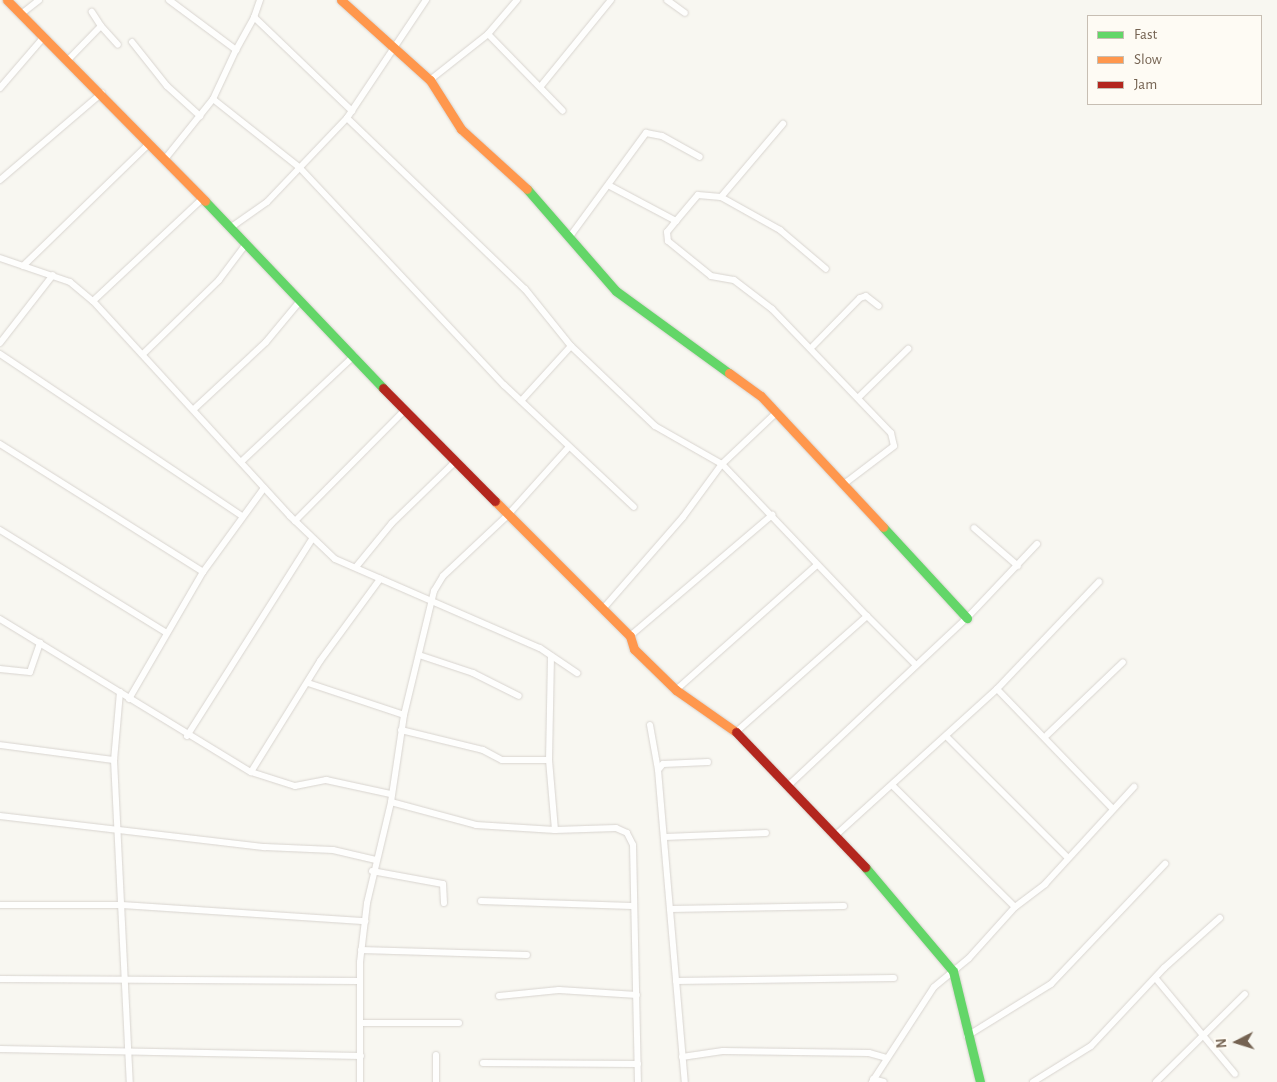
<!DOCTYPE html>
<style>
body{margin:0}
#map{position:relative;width:1277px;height:1082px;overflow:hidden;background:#f8f7f1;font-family:"Alegreya Sans",sans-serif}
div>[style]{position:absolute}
.roads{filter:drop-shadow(0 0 1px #d8d4cf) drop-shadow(0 0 1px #d8d4cf)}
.street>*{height:6px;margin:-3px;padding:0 3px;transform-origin:3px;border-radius:3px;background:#fefefd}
.fast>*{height:9px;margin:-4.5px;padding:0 4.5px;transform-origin:4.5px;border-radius:4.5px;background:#63d668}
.slow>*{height:9px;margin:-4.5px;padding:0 4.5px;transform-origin:4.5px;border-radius:4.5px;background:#ff974d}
.jam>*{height:9px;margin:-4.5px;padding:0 4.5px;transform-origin:4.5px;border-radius:4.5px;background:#b3261e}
span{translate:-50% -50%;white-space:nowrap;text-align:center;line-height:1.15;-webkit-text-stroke:5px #fefbf4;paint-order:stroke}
.legend{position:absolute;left:1087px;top:15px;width:175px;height:90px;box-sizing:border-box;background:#fefbf4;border:1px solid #c7beb3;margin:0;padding:6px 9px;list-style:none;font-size:15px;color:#756352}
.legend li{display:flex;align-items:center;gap:10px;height:25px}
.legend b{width:25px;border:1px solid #c7beb3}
.north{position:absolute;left:1212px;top:1017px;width:50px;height:50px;-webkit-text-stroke:4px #fefbf4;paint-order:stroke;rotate:265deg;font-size:14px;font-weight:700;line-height:20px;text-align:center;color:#756352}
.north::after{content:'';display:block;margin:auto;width:18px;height:22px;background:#756352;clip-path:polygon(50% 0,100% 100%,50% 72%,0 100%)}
</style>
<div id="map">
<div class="roads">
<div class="street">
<i style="left:169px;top:0;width:84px;rotate:36.7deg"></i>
<i style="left:236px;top:50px;width:38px;rotate:-61deg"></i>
<i style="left:260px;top:0;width:18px;rotate:109deg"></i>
<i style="left:254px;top:17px;width:136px;rotate:43.8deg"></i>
<i style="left:667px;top:0;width:22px;rotate:36deg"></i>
<i style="left:20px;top:15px;width:24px;rotate:-38deg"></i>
<i style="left:101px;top:26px;width:25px;rotate:48deg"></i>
<i style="left:488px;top:34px;width:107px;rotate:45.8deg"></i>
<i style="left:132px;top:42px;width:56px;rotate:51.5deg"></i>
<i style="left:167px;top:86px;width:45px;rotate:42.3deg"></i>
<i style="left:68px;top:60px;width:47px;rotate:-45.9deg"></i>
<i style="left:101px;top:26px;width:17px;rotate:-123deg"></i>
<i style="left:430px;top:80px;width:74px;rotate:-38.4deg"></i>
<i style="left:488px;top:34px;width:45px;rotate:-49.5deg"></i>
<i style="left:541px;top:86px;width:111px;rotate:-50.9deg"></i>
<i style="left:0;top:88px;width:66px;rotate:-49.3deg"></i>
<i style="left:213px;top:99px;width:111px;rotate:38.4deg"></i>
<i style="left:300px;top:168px;width:298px;rotate:46.8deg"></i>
<i style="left:504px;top:385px;width:178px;rotate:43.2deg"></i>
<i style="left:347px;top:118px;width:247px;rotate:43.9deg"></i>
<i style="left:525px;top:289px;width:73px;rotate:51.1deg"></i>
<i style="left:571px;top:346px;width:74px;rotate:132.3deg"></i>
<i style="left:165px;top:159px;width:77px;rotate:-51.3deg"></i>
<i style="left:213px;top:99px;width:54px;rotate:-64.9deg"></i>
<i style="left:0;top:180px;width:134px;rotate:-40.5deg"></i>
<i style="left:610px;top:186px;width:75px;rotate:27.9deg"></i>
<i style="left:676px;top:221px;width:14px;rotate:129deg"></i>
<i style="left:667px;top:232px;width:9px;rotate:84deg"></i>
<i style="left:668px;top:241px;width:55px;rotate:39.1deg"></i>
<i style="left:711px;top:276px;width:23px;rotate:10deg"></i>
<i style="left:734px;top:280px;width:48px;rotate:37.3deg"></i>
<i style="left:772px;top:309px;width:172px;rotate:46.2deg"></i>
<i style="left:891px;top:433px;width:13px;rotate:77deg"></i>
<i style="left:894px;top:446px;width:63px;rotate:142.8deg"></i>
<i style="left:721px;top:197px;width:96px;rotate:-49.7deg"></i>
<i style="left:676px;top:221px;width:34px;rotate:-50deg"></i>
<i style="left:698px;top:195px;width:23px;rotate:5deg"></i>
<i style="left:721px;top:197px;width:68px;rotate:29.2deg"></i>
<i style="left:780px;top:230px;width:60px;rotate:40.3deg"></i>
<i style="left:230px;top:228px;width:45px;rotate:-35.1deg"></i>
<i style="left:267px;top:202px;width:116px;rotate:-46.4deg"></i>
<i style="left:347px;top:118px;width:142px;rotate:-56.2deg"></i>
<i style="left:571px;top:235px;width:127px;rotate:-53.7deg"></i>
<i style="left:646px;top:133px;width:16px;rotate:11deg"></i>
<i style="left:662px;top:136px;width:43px;rotate:28.9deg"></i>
<i style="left:0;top:258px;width:74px;rotate:18.9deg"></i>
<i style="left:70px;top:282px;width:30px;rotate:40deg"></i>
<i style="left:93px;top:301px;width:292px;rotate:47.5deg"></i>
<i style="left:290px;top:516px;width:62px;rotate:43.7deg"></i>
<i style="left:335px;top:559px;width:223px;rotate:23.5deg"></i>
<i style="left:540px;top:648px;width:45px;rotate:34deg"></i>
<i style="left:23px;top:266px;width:175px;rotate:-44.1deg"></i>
<i style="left:93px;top:301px;width:149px;rotate:-43.1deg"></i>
<i style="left:0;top:343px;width:86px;rotate:-52.1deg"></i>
<i style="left:571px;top:346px;width:116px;rotate:43.6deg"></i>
<i style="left:655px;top:426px;width:77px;rotate:29.6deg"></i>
<i style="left:722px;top:464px;width:210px;rotate:46.4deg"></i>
<i style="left:813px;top:346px;width:67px;rotate:-45.6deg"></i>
<i style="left:860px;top:298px;width:6px;rotate:-18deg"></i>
<i style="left:866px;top:296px;width:16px;rotate:38deg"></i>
<i style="left:0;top:354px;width:291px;rotate:33.8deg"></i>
<i style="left:143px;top:354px;width:106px;rotate:-44.2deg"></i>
<i style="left:219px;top:280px;width:45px;rotate:-53.1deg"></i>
<i style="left:859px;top:397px;width:69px;rotate:-44.4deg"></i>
<i style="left:194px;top:409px;width:98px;rotate:-42.9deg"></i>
<i style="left:266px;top:342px;width:53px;rotate:-50.3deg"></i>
<i style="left:0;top:444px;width:240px;rotate:32.2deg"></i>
<i style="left:242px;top:461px;width:154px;rotate:-43.2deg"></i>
<i style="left:295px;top:521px;width:155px;rotate:-45.3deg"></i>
<i style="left:974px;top:528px;width:58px;rotate:40.8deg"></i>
<i style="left:0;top:530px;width:196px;rotate:31.7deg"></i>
<i style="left:356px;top:567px;width:57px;rotate:-50.7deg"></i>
<i style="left:392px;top:523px;width:88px;rotate:-44.1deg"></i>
<i style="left:602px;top:610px;width:123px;rotate:-48.9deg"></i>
<i style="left:683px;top:517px;width:66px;rotate:-53.7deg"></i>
<i style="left:722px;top:464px;width:76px;rotate:-43.4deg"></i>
<i style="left:0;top:619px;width:294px;rotate:31.4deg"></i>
<i style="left:251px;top:772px;width:46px;rotate:17.7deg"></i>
<i style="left:295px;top:786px;width:32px;rotate:-11deg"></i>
<i style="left:326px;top:780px;width:66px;rotate:12.2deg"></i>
<i style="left:630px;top:636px;width:187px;rotate:-40.4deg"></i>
<i style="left:419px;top:655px;width:57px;rotate:18.4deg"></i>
<i style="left:473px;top:673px;width:51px;rotate:26.6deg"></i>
<i style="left:551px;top:656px;width:104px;rotate:91.1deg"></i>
<i style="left:549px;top:760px;width:70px;rotate:85.1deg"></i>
<i style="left:0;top:669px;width:30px;rotate:6deg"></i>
<i style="left:30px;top:672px;width:31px;rotate:-71deg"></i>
<i style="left:308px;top:683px;width:101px;rotate:18.4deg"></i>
<i style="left:997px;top:689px;width:167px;rotate:46deg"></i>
<i style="left:676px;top:690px;width:188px;rotate:-41.6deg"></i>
<i style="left:120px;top:692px;width:68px;rotate:95deg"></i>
<i style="left:114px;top:760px;width:322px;rotate:87.2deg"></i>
<i style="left:129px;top:699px;width:147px;rotate:-59.8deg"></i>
<i style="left:203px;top:572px;width:104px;rotate:-54deg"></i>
<i style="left:650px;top:725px;width:46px;rotate:79.9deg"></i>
<i style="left:658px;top:770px;width:313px;rotate:85.1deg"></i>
<i style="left:401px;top:730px;width:84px;rotate:13.7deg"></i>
<i style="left:483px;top:750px;width:21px;rotate:28deg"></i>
<i style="left:502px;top:760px;width:47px"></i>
<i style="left:736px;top:732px;width:175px;rotate:-41.5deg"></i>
<i style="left:867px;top:616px;width:68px;rotate:45deg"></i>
<i style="left:1047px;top:735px;width:105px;rotate:-43.8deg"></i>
<i style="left:187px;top:736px;width:233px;rotate:-57.6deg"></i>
<i style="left:946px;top:736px;width:171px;rotate:45deg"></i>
<i style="left:0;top:745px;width:115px;rotate:7.5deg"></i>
<i style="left:658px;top:770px;width:8px;rotate:-50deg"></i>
<i style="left:663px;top:764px;width:45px;rotate:-2.5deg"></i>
<i style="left:251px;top:772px;width:131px;rotate:-58.1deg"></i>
<i style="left:320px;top:661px;width:102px;rotate:-53.8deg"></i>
<i style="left:790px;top:784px;width:243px;rotate:-43.2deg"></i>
<i style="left:967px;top:618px;width:102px;rotate:-46.6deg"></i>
<i style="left:892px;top:785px;width:173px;rotate:44.8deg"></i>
<i style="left:391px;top:802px;width:88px;rotate:15.1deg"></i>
<i style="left:476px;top:825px;width:79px;rotate:3.6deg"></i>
<i style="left:555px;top:830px;width:61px;rotate:-1.9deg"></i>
<i style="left:616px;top:828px;width:12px;rotate:24deg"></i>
<i style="left:627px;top:833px;width:13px;rotate:63deg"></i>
<i style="left:633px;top:845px;width:237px;rotate:88.8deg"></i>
<i style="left:0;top:816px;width:267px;rotate:6.7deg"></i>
<i style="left:265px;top:847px;width:68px;rotate:2.5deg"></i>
<i style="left:333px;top:850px;width:44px;rotate:13.1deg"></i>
<i style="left:837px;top:834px;width:216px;rotate:-42.2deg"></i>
<i style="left:997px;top:689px;width:148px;rotate:-46.4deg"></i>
<i style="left:665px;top:837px;width:101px;rotate:-2.3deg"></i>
<i style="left:372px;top:871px;width:72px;rotate:10.4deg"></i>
<i style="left:443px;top:884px;width:19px;rotate:87deg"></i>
<i style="left:481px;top:901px;width:151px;rotate:1.9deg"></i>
<i style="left:0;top:905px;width:122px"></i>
<i style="left:122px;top:905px;width:244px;rotate:3.8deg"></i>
<i style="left:670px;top:909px;width:174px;rotate:-1deg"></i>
<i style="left:361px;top:950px;width:166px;rotate:1.7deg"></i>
<i style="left:0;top:979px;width:360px;rotate:0.3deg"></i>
<i style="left:1157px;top:980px;width:122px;rotate:50.3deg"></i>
<i style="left:676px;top:981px;width:218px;rotate:-0.8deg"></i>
<i style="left:499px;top:996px;width:60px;rotate:-5.7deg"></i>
<i style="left:559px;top:990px;width:78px;rotate:3.7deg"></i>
<i style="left:363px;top:1023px;width:96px"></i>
<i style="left:967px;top:1036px;width:99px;rotate:-31.8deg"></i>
<i style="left:1051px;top:984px;width:166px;rotate:-46.5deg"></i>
<i style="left:0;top:1049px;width:361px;rotate:1.1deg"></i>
<i style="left:436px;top:1055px;width:27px;rotate:90deg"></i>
<i style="left:682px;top:1057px;width:41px;rotate:-8.3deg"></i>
<i style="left:723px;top:1051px;width:146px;rotate:0.8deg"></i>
<i style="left:869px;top:1053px;width:18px;rotate:16deg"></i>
<i style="left:483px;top:1063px;width:155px;rotate:0.4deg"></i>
<i style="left:873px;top:1079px;width:11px;rotate:15deg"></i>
<i style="left:360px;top:1082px;width:120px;rotate:-90deg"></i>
<i style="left:360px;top:962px;width:59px;rotate:-83.2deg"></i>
<i style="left:367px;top:903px;width:104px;rotate:-76.6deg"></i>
<i style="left:391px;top:802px;width:88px;rotate:-81.5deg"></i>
<i style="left:404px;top:715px;width:128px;rotate:-76.4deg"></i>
<i style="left:434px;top:591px;width:17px;rotate:-59deg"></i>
<i style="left:443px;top:576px;width:88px;rotate:-43.2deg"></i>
<i style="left:507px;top:516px;width:93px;rotate:-48.1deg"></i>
<i style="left:872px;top:1082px;width:113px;rotate:-56.9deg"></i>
<i style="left:934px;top:987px;width:45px;rotate:-39.6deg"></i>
<i style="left:969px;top:958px;width:69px;rotate:-48deg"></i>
<i style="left:1015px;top:907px;width:38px;rotate:-37deg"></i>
<i style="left:1045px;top:884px;width:132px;rotate:-47.5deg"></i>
<i style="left:1033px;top:1082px;width:68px;rotate:-31.8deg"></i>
<i style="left:1091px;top:1046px;width:107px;rotate:-46.9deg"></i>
<i style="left:1164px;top:968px;width:75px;rotate:-41.8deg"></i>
<i style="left:1156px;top:1082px;width:125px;rotate:-44.7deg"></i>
</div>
<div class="fast">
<i style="left:527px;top:189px;width:135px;rotate:48.9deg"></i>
<i style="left:616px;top:291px;width:140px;rotate:36deg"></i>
<i style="left:205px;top:201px;width:258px;rotate:46.4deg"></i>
<i style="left:883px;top:527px;width:124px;rotate:47.3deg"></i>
<i style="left:865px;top:867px;width:136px;rotate:49.8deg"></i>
<i style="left:953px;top:971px;width:114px;rotate:76.3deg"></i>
</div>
<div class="slow">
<i style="left:7px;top:0;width:282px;rotate:45.4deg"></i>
<i style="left:341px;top:0;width:120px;rotate:42deg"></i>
<i style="left:430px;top:80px;width:58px;rotate:57.7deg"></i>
<i style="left:461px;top:129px;width:89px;rotate:42.3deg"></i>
<i style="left:729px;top:373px;width:39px;rotate:36deg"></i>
<i style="left:761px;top:396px;width:179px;rotate:47deg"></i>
<i style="left:495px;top:501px;width:191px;rotate:45deg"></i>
<i style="left:630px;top:636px;width:14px;rotate:73deg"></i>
<i style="left:634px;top:649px;width:59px;rotate:44.3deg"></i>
<i style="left:676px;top:690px;width:73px;rotate:35deg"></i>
</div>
<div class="jam">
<i style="left:383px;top:388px;width:159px;rotate:45.3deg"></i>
<i style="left:736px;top:732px;width:187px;rotate:46.3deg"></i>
</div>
</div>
<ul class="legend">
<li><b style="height:6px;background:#63d668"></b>Fast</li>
<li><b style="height:6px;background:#ff974d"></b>Slow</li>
<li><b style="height:6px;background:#b3261e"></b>Jam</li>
</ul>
<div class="north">N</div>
</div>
